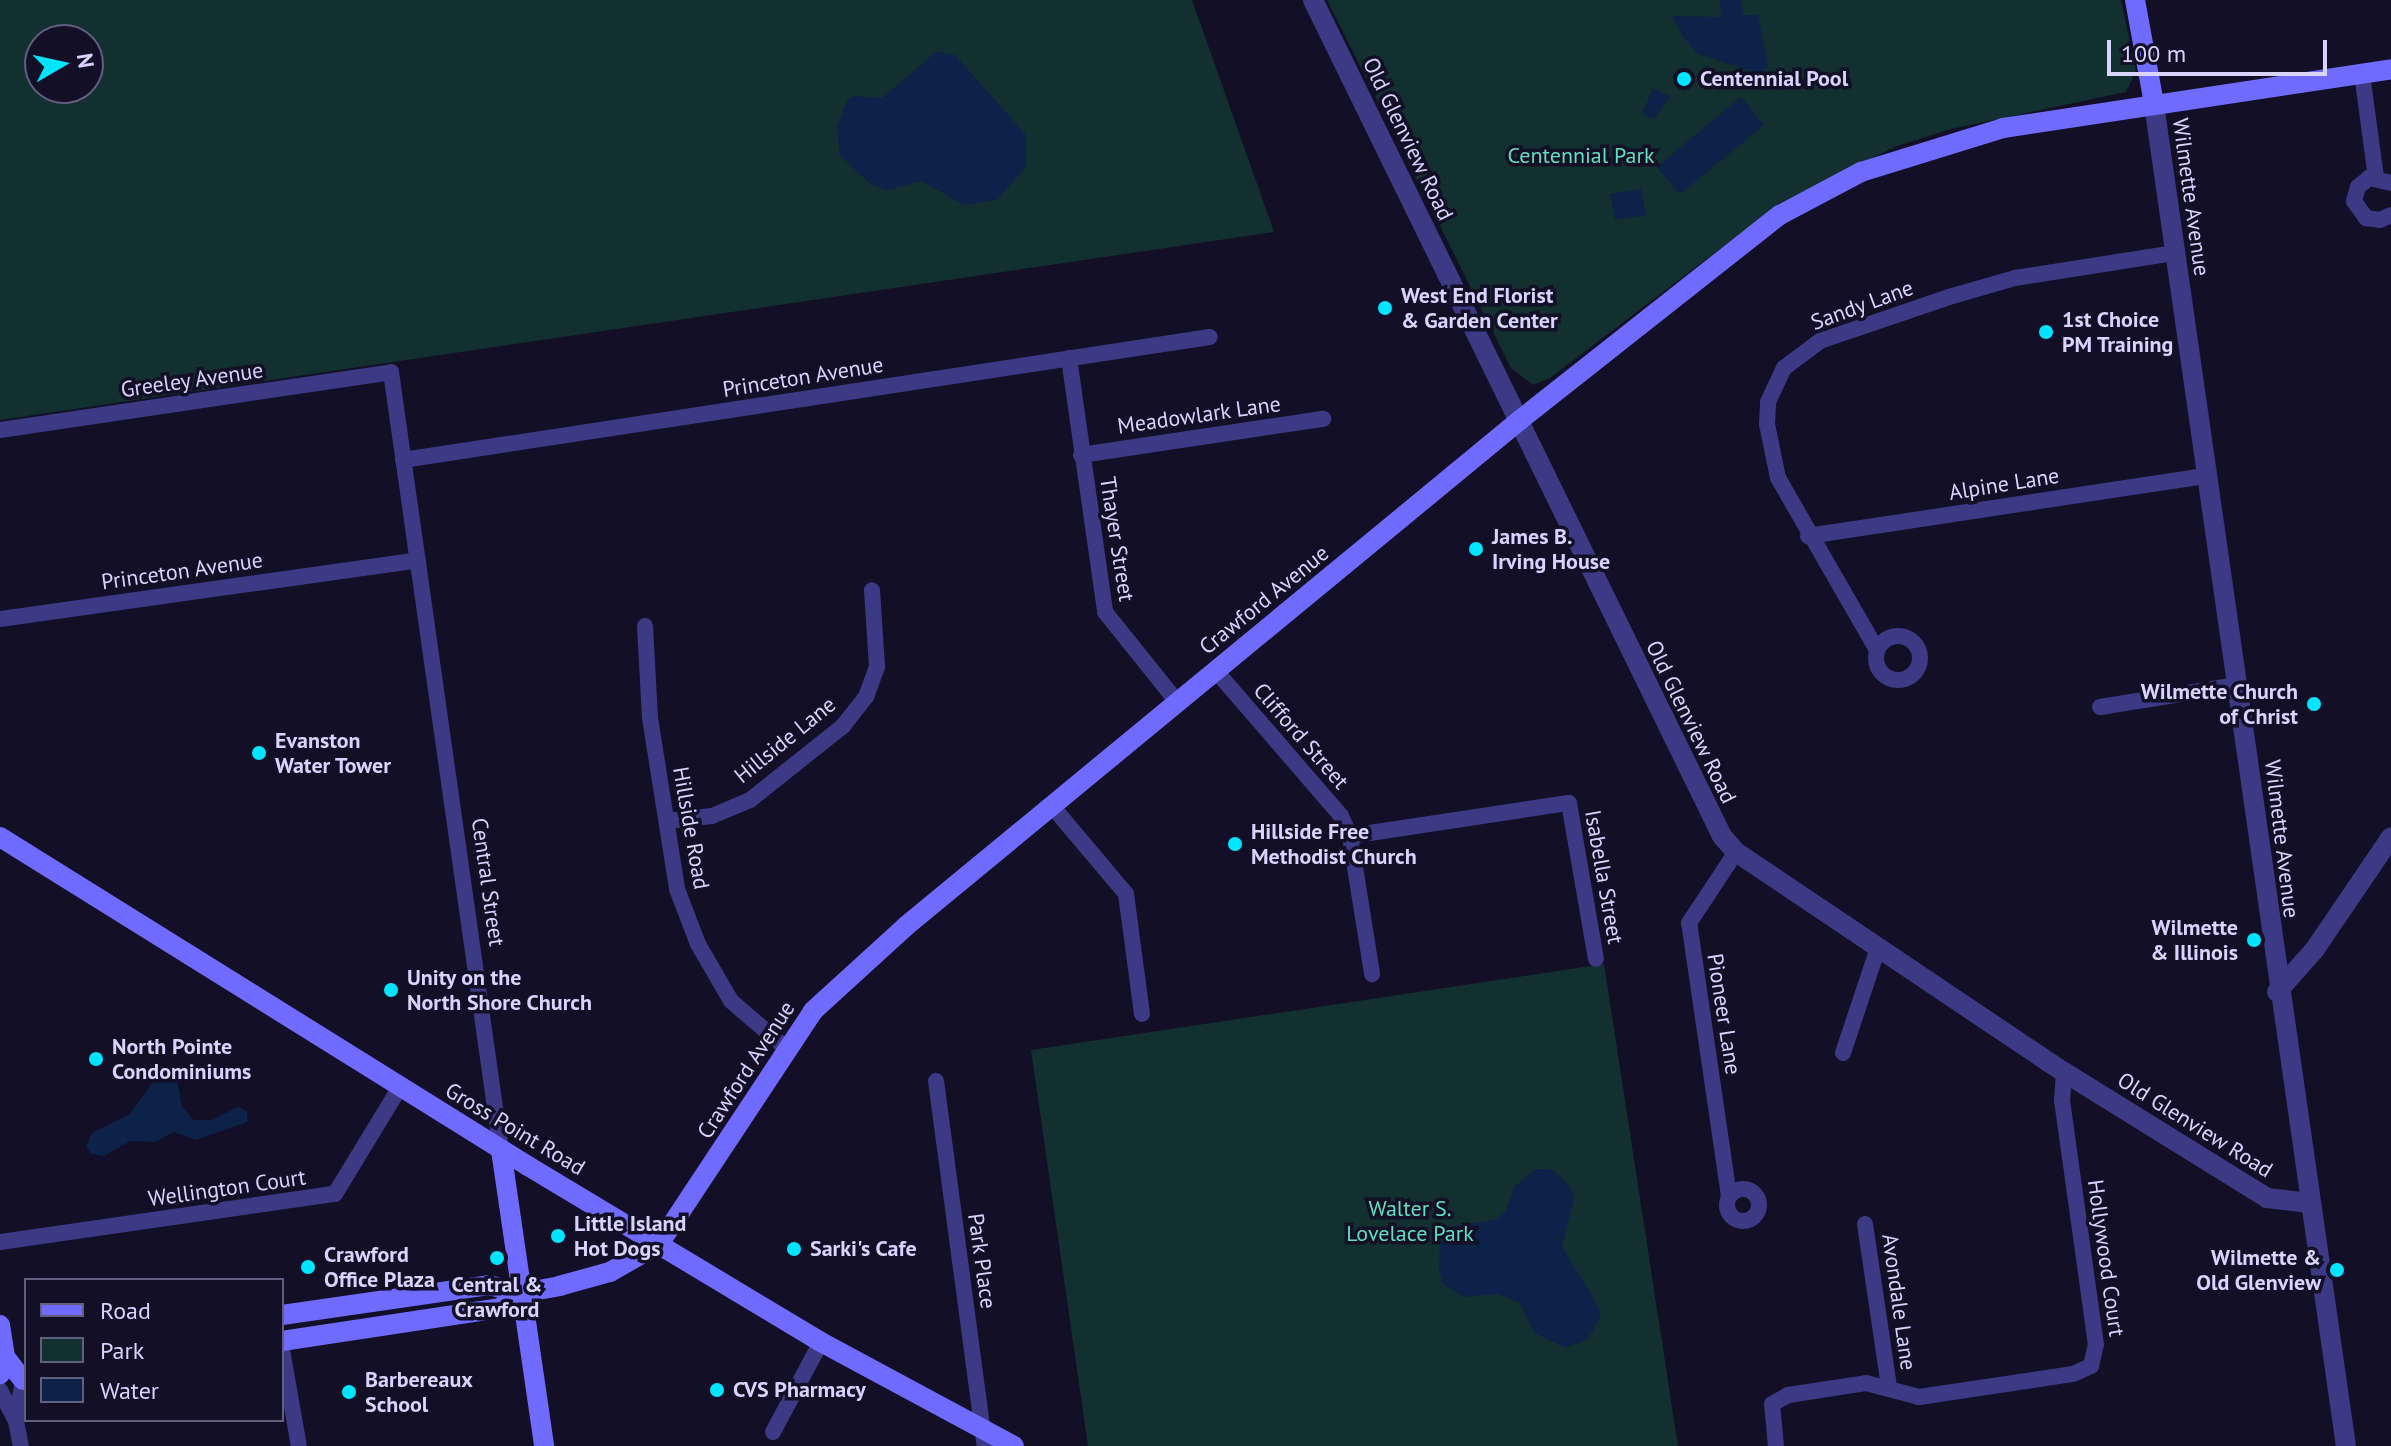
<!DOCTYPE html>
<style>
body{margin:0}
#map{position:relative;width:2391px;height:1446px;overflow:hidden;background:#130f26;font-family:"PT Sans",sans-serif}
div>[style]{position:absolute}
.green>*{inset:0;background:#12302f}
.water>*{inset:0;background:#0c2248}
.minor>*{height:16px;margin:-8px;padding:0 8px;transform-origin:8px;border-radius:8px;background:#3d3a85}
.minor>.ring{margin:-8px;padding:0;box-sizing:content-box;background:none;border:16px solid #3d3a85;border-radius:50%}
.tertiary>*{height:20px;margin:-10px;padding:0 10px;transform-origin:10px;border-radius:10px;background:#3d3a85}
.secondary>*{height:20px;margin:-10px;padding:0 10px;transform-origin:10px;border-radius:10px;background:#6f6bff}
.dots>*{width:22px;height:22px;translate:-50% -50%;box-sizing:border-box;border:4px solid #130f26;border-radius:50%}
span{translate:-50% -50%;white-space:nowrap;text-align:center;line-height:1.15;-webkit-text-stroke:7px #130f26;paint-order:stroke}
.poi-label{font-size:22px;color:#d9d4ff;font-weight:700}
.left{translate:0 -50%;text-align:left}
.right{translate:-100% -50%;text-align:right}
.street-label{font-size:22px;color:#d9d4ff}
.park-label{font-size:22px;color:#5fe0c0}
.legend{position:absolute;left:24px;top:1278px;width:260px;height:144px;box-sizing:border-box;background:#130f26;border:2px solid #625e7d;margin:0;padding:10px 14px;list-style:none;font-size:24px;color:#d9d4ff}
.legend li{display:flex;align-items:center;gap:16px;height:40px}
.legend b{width:40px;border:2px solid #625e7d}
.north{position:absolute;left:24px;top:24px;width:80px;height:80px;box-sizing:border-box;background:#130f26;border:2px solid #625e7d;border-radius:50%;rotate:81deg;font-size:22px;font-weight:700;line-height:32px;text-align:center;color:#d9d4ff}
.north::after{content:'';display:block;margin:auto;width:28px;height:36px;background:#00e5ff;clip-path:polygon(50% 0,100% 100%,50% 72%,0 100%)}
.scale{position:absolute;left:2107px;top:40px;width:220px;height:36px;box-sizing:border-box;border:4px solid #d9d4ff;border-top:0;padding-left:10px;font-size:24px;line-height:28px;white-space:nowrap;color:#d9d4ff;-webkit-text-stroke:6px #130f26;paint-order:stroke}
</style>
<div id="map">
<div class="green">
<i style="clip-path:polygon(evenodd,0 0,1192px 0,1274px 232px,0 420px,0 0,40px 40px,88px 40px,88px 88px,40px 88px,40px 40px)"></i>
<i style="clip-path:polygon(1327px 0,2121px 0,2136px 71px,2126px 92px,1951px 129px,1897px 146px,1780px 203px,1550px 378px,1533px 385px,1511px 368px)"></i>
<i style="clip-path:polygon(1604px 964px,1678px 1446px,1088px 1446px,1031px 1050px)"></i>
</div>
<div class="water">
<i style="clip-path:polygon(1720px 0,1741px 0,1744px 15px,1758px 15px,1768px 66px,1760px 74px,1696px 53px,1682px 35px,1673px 16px,1721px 17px)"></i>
<i style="clip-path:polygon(936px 52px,955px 55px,1026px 135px,1026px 167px,997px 200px,964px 205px,922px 181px,887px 190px,872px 185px,840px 156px,837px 128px,847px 101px,855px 96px,882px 98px)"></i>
<i style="clip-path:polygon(1653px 89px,1671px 96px,1654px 119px,1642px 114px)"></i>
<i style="clip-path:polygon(1741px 97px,1764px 125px,1680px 194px,1657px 167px)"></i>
<i style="clip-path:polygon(1641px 189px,1646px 215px,1615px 220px,1610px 194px)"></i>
<i style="clip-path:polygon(164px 1073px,177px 1079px,182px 1107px,194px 1120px,212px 1120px,238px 1107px,247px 1111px,247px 1122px,196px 1140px,174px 1132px,155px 1142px,130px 1141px,104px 1156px,91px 1154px,86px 1146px,92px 1133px,130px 1114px,157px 1075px)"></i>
<i style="clip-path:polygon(1536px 1169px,1551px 1169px,1570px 1186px,1574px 1198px,1562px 1247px,1599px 1308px,1600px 1318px,1588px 1339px,1566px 1348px,1535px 1333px,1519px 1302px,1497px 1294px,1465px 1297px,1444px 1285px,1439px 1272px,1440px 1243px,1449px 1233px,1456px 1226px,1495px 1220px,1506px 1210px,1514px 1187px)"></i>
</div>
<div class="minor">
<i style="left:2362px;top:74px;width:104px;rotate:82.3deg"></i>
<i style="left:2391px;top:183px;width:23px;rotate:-167deg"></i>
<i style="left:2369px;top:178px;width:14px;rotate:141deg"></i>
<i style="left:2358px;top:187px;width:15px;rotate:106deg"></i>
<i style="left:2354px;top:201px;width:21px;rotate:55deg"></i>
<i style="left:2366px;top:218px;width:14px;rotate:8deg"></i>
<i style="left:2380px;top:220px;width:12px;rotate:-24deg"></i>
<i style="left:1069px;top:358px;width:257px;rotate:81.9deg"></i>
<i style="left:1105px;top:612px;width:117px;rotate:51.3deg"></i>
<i style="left:0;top:430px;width:395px;rotate:-8.4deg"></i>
<i style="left:391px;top:372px;width:786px;rotate:81.95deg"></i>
<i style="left:1081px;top:455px;width:245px;rotate:-8.5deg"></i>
<i style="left:403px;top:460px;width:816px;rotate:-8.67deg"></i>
<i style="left:1808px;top:536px;width:403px;rotate:-8.6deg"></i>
<i style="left:0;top:619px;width:422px;rotate:-8deg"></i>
<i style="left:645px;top:626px;width:92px;rotate:86.9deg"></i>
<i style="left:650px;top:718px;width:173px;rotate:81deg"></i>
<i style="left:677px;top:889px;width:59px;rotate:69.1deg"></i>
<i style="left:698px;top:944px;width:66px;rotate:59.9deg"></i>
<i style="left:731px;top:1001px;width:74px;rotate:40.6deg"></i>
<i class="ring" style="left:1876px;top:636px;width:28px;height:28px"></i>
<i style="left:1877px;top:650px;width:198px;rotate:-119.9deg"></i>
<i style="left:1778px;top:478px;width:55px;rotate:-101.5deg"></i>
<i style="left:1767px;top:424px;width:22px;rotate:-87deg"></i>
<i style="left:1768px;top:402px;width:38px;rotate:-65deg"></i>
<i style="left:1784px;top:368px;width:45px;rotate:-36.9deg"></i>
<i style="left:1820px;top:341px;width:136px;rotate:-18.8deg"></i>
<i style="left:1949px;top:297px;width:69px;rotate:-16.1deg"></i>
<i style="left:2015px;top:278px;width:162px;rotate:-8.9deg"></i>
<i style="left:1216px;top:671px;width:191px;rotate:49.2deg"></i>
<i style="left:1341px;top:816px;width:22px;rotate:66deg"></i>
<i style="left:1350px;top:836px;width:140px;rotate:80.9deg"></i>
<i style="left:2100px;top:707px;width:139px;rotate:-9.1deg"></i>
<i style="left:1052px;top:806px;width:115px;rotate:49.9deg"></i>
<i style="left:1126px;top:894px;width:121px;rotate:82.4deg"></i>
<i style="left:667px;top:821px;width:45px;rotate:-6.3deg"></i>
<i style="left:712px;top:816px;width:41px;rotate:-22.8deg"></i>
<i style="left:750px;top:800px;width:119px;rotate:-38.5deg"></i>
<i style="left:843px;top:726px;width:37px;rotate:-52deg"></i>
<i style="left:866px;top:697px;width:33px;rotate:-70deg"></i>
<i style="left:877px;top:666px;width:76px;rotate:-93.8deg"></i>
<i style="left:1350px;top:836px;width:221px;rotate:-8.6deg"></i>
<i style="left:1569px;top:803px;width:158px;rotate:80.2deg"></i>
<i style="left:1843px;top:1053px;width:111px;rotate:-71.6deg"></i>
<i style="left:936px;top:1081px;width:368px;rotate:82.4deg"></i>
<i class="ring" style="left:1727px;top:1189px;width:16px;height:16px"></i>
<i style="left:1729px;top:1196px;width:276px;rotate:-98.3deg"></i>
<i style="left:1689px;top:923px;width:85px;rotate:-56.5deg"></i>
<i style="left:1865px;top:1224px;width:165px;rotate:81.6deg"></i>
<i style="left:0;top:1242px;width:338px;rotate:-8.2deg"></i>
<i style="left:335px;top:1194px;width:125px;rotate:-58.7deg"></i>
<i style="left:282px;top:1350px;width:97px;rotate:80deg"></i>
<i style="left:0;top:1390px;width:35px;rotate:63deg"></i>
<i style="left:16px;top:1421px;width:25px;rotate:79deg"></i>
<i style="left:16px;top:1421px;width:42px;rotate:-80.3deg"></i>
<i style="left:773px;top:1432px;width:102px;rotate:-61.9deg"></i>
<i style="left:1776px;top:1446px;width:42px;rotate:-95.4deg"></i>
<i style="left:1772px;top:1404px;width:18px;rotate:-29deg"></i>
<i style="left:1788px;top:1395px;width:79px;rotate:-8.7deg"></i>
<i style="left:1866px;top:1383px;width:55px;rotate:14.8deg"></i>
<i style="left:1919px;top:1397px;width:156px;rotate:-8.5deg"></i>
<i style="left:2073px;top:1374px;width:20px;rotate:-24deg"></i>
<i style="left:2091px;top:1366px;width:22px;rotate:-77deg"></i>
<i style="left:2096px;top:1345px;width:246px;rotate:-97.9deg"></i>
<i style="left:2062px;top:1101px;width:29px;rotate:-86deg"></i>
</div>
<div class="tertiary">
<i style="left:1313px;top:0;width:931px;rotate:63.93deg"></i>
<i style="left:1722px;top:836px;width:21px;rotate:49deg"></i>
<i style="left:1736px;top:852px;width:395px;rotate:33.9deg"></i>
<i style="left:2064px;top:1072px;width:239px;rotate:31.8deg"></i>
<i style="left:2267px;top:1198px;width:43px;rotate:6.6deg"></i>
<i style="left:2154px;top:104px;width:1356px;rotate:81.86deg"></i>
<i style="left:2277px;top:992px;width:57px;rotate:-48.5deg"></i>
<i style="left:2315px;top:949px;width:135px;rotate:-55.8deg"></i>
</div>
<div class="secondary">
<i style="left:2135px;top:0;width:106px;rotate:79.6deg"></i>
<i style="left:0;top:837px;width:622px;rotate:31.93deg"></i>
<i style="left:528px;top:1166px;width:342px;rotate:31deg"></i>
<i style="left:821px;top:1342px;width:219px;rotate:28.3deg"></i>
<i style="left:501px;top:1150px;width:299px;rotate:81.7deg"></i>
<i style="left:282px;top:1315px;width:209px;rotate:-8.2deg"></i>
<i style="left:489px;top:1285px;width:33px;rotate:14deg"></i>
<i style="left:521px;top:1293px;width:39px;rotate:-10deg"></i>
<i style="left:559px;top:1286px;width:53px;rotate:-15.4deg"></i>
<i style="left:610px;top:1272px;width:56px;rotate:-29.7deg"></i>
<i style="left:659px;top:1244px;width:279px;rotate:-56.5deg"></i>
<i style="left:813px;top:1011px;width:126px;rotate:-42.4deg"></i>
<i style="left:906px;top:926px;width:796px;rotate:-39.49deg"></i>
<i style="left:1520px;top:420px;width:331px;rotate:-38.3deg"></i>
<i style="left:1780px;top:215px;width:92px;rotate:-28deg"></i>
<i style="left:1861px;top:172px;width:149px;rotate:-17.2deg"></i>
<i style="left:2003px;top:128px;width:392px;rotate:-8.6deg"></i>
<i style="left:0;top:1325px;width:32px;rotate:81deg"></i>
<i style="left:5px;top:1357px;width:18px;rotate:106deg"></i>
<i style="left:282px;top:1341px;width:220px;rotate:-8.6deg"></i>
<i style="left:500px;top:1308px;width:26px;rotate:-36deg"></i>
<i style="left:5px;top:1357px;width:29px;rotate:52deg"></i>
</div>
<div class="dots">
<i style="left:1684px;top:79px;background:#00e5ff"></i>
<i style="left:1385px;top:308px;background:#00e5ff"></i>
<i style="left:2046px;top:332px;background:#00e5ff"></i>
<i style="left:1476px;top:549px;background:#00e5ff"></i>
<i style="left:2314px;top:704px;background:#00e5ff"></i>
<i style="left:259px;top:753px;background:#00e5ff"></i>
<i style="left:1235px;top:844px;background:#00e5ff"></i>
<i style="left:2254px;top:940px;background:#00e5ff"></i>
<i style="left:391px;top:990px;background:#00e5ff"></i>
<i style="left:96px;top:1059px;background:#00e5ff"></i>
<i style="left:558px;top:1236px;background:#00e5ff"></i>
<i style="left:794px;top:1249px;background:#00e5ff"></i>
<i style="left:497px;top:1258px;background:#00e5ff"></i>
<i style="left:308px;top:1267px;background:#00e5ff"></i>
<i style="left:2337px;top:1270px;background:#00e5ff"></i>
<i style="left:717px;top:1390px;background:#00e5ff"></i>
<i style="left:349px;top:1392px;background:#00e5ff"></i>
</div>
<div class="poi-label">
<span class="left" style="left:1700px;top:79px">Centennial Pool</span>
<span class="left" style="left:1401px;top:308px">West End Florist<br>&amp; Garden Center</span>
<span class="left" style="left:2062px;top:332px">1st Choice<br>PM Training</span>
<span class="left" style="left:1492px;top:549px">James B.<br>Irving House</span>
<span class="right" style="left:2298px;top:704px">Wilmette Church<br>of Christ</span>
<span class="left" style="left:275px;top:753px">Evanston<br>Water Tower</span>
<span class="left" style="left:1251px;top:844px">Hillside Free<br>Methodist Church</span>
<span class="right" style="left:2238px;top:940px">Wilmette<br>&amp; Illinois</span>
<span class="left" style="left:407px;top:990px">Unity on the<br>North Shore Church</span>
<span class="left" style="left:112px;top:1059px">North Pointe<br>Condominiums</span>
<span class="left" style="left:574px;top:1236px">Little Island<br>Hot Dogs</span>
<span class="left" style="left:810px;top:1249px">Sarki's Cafe</span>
<span class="left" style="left:324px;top:1267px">Crawford<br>Office Plaza</span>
<span class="right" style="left:2321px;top:1270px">Wilmette &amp;<br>Old Glenview</span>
<span style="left:497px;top:1297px">Central &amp;<br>Crawford</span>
<span class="left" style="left:365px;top:1392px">Barbereaux<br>School</span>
<span class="left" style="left:733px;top:1390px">CVS Pharmacy</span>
</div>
<div class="street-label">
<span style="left:1408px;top:139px;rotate:64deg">Old Glenview Road</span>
<span style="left:2191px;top:197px;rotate:82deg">Wilmette Avenue</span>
<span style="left:1862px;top:305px;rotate:-20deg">Sandy Lane</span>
<span style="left:803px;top:377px;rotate:-9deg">Princeton Avenue</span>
<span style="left:192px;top:380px;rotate:-8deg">Greeley Avenue</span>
<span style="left:1199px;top:415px;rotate:-8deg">Meadowlark Lane</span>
<span style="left:2004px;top:484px;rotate:-9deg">Alpine Lane</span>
<span style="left:1117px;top:539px;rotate:81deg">Thayer Street</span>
<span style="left:182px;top:571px;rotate:-8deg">Princeton Avenue</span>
<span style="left:1264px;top:600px;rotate:-39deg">Crawford Avenue</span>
<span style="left:1691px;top:722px;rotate:64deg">Old Glenview Road</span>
<span style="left:1301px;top:736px;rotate:49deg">Clifford Street</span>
<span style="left:785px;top:740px;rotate:-39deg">Hillside Lane</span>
<span style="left:691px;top:828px;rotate:80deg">Hillside Road</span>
<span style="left:2282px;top:839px;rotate:83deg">Wilmette Avenue</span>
<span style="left:1604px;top:877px;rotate:80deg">Isabella Street</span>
<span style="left:488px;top:882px;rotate:82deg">Central Street</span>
<span style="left:1724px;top:1014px;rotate:81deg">Pioneer Lane</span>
<span style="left:746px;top:1070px;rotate:-57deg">Crawford Avenue</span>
<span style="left:2195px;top:1125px;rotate:32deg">Old Glenview Road</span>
<span style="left:515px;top:1129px;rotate:31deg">Gross Point Road</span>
<span style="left:227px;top:1188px;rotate:-8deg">Wellington Court</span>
<span style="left:2106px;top:1258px;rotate:82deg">Hollywood Court</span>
<span style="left:982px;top:1261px;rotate:82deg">Park Place</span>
<span style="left:1899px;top:1302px;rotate:82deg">Avondale Lane</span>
</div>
<div class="park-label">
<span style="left:1581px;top:156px">Centennial Park</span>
<span style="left:1410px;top:1221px">Walter S.<br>Lovelace Park</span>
</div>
<ul class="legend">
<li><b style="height:10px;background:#6f6bff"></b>Road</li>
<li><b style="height:22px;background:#12302f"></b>Park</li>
<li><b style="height:22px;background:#0c2248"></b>Water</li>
</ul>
<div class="north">N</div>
<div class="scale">100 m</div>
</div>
